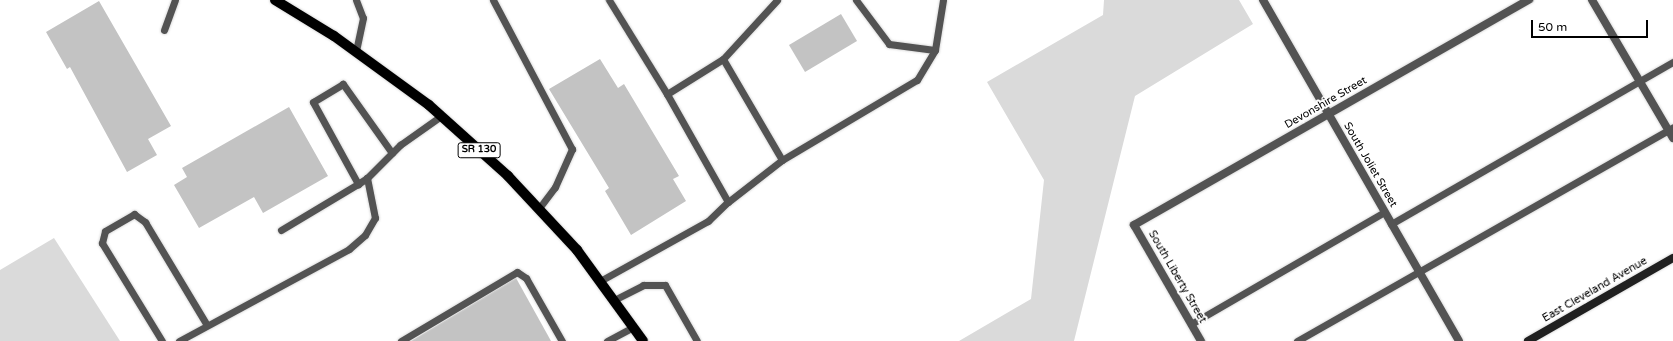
<!DOCTYPE html>
<style>
body{margin:0}
#map{position:relative;width:1673px;height:341px;overflow:hidden;background:#fff;font-family:"Varela Round",sans-serif}
div>[style]{position:absolute}
.green>*{inset:0;background:#dadada}
.building>*{inset:0;background:#c3c3c3}
.roads{filter:drop-shadow(0 0 1px #dbdbdb) drop-shadow(0 0 1px #dbdbdb)}
.lane>*{height:7px;margin:-3.5px;padding:0 3.5px;transform-origin:3.5px;border-radius:3.5px;background:#535353}
.street>*{height:8px;margin:-4px;padding:0 4px;transform-origin:4px;border-radius:4px;background:#535353}
.secondary>*{height:8px;margin:-4px;padding:0 4px;transform-origin:4px;border-radius:4px;background:#202020}
.primary>*{height:10px;margin:-5px;padding:0 5px;transform-origin:5px;border-radius:5px;background:#000}
span{translate:-50% -50%;white-space:nowrap;text-align:center;line-height:1.15;-webkit-text-stroke:4px #fff;paint-order:stroke}
.shield-label span{padding:1px 3px;background:#fff;border:1px solid;border-radius:3px;-webkit-text-stroke-width:0}
.shield-label{font-size:10px;color:#000;font-weight:700}
.street-label{font-size:11px;color:#000}
.scale{position:absolute;left:1531px;top:20px;width:117px;height:18px;box-sizing:border-box;border:2px solid #000;border-top:0;padding-left:5px;font-size:12px;line-height:14px;white-space:nowrap;color:#000;-webkit-text-stroke:3px #fff;paint-order:stroke}
</style>
<div id="map">
<div class="green">
<i style="clip-path:polygon(1104px 0,1239px 0,1253px 24px,1135px 96px,1074px 341px,959px 341px,1031px 299px,1044px 180px,987px 82px,1103px 15px)"></i>
<i style="clip-path:polygon(54px 238px,120px 341px,0 341px,0 270px)"></i>
</div>
<div class="building">
<i style="clip-path:polygon(99px 1px,171px 126px,148px 139px,157px 155px,127px 172px,70px 67px,67px 69px,46px 32px)"></i>
<i style="clip-path:polygon(841px 14px,857px 41px,805px 72px,789px 45px)"></i>
<i style="clip-path:polygon(600px 59px,618px 88px,624px 84px,679px 176px,673px 179px,686px 201px,631px 235px,605px 191px,609px 188px,549px 89px)"></i>
<i style="clip-path:polygon(289px 107px,328px 176px,263px 213px,254px 197px,199px 228px,174px 185px,187px 177px,182px 168px)"></i>
<i style="clip-path:polygon(516px 278px,551px 341px,411px 341px)"></i>
</div>
<div class="roads">
<div class="lane">
<i style="left:356px;top:0;width:19px;rotate:69deg"></i>
<i style="left:363px;top:18px;width:35px;rotate:102deg"></i>
<i style="left:493px;top:0;width:169px;rotate:62.1deg"></i>
<i style="left:572px;top:149px;width:42px;rotate:114.1deg"></i>
<i style="left:555px;top:187px;width:26px;rotate:127deg"></i>
<i style="left:609px;top:0;width:110px;rotate:58.3deg"></i>
<i style="left:856px;top:0;width:55px;rotate:53.1deg"></i>
<i style="left:889px;top:44px;width:46px;rotate:7.4deg"></i>
<i style="left:164px;top:30px;width:32px;rotate:-70deg"></i>
<i style="left:723px;top:59px;width:117px;rotate:59.7deg"></i>
<i style="left:392px;top:153px;width:85px;rotate:-125.4deg"></i>
<i style="left:343px;top:84px;width:35px;rotate:149deg"></i>
<i style="left:313px;top:102px;width:94px;rotate:61.2deg"></i>
<i style="left:358px;top:184px;width:11px;rotate:-34deg"></i>
<i style="left:367px;top:178px;width:47px;rotate:-45deg"></i>
<i style="left:400px;top:145px;width:50px;rotate:-35.3deg"></i>
<i style="left:728px;top:202px;width:124px;rotate:-119.5deg"></i>
<i style="left:667px;top:94px;width:66px;rotate:-32deg"></i>
<i style="left:723px;top:59px;width:80px;rotate:-47.5deg"></i>
<i style="left:1391px;top:224px;width:325px;rotate:-29.9deg"></i>
<i style="left:281px;top:230px;width:90px;rotate:-30.9deg"></i>
<i style="left:600px;top:281px;width:124px;rotate:-29.1deg"></i>
<i style="left:708px;top:221px;width:28px;rotate:-44deg"></i>
<i style="left:728px;top:202px;width:68px;rotate:-37.9deg"></i>
<i style="left:782px;top:160px;width:157px;rotate:-30.7deg"></i>
<i style="left:917px;top:80px;width:35px;rotate:-59deg"></i>
<i style="left:935px;top:50px;width:51px;rotate:-80.9deg"></i>
<i style="left:614px;top:300px;width:33px;rotate:-27deg"></i>
<i style="left:643px;top:285px;width:22px"></i>
<i style="left:665px;top:285px;width:64px;rotate:60.3deg"></i>
<i style="left:1191px;top:324px;width:223px;rotate:-30.1deg"></i>
<i style="left:162px;top:341px;width:115px;rotate:-121.5deg"></i>
<i style="left:102px;top:243px;width:12px;rotate:-76deg"></i>
<i style="left:105px;top:231px;width:34px;rotate:-30deg"></i>
<i style="left:134px;top:214px;width:14px;rotate:36deg"></i>
<i style="left:145px;top:222px;width:120px;rotate:59deg"></i>
<i style="left:179px;top:341px;width:193px;rotate:-28.4deg"></i>
<i style="left:349px;top:249px;width:21px;rotate:-41deg"></i>
<i style="left:365px;top:235px;width:20px;rotate:-60deg"></i>
<i style="left:375px;top:218px;width:41px;rotate:-101.3deg"></i>
<i style="left:401px;top:341px;width:135px;rotate:-30.7deg"></i>
<i style="left:517px;top:272px;width:11px;rotate:34deg"></i>
<i style="left:526px;top:278px;width:73px;rotate:60.3deg"></i>
<i style="left:607px;top:341px;width:30px;rotate:-28deg"></i>
<i style="left:1297px;top:341px;width:433px;rotate:-29.6deg"></i>
</div>
<div class="street">
<i style="left:1263px;top:0;width:393px;rotate:60.1deg"></i>
<i style="left:1592px;top:0;width:160px;rotate:59.6deg"></i>
<i style="left:1201px;top:341px;width:134px;rotate:-120deg"></i>
<i style="left:1134px;top:225px;width:455px;rotate:-29.7deg"></i>
</div>
<div class="secondary">
<i style="left:1528px;top:341px;width:167px;rotate:-29.8deg"></i>
</div>
<div class="primary">
<i style="left:275px;top:0;width:69px;rotate:31.4deg"></i>
<i style="left:334px;top:36px;width:117px;rotate:36deg"></i>
<i style="left:429px;top:105px;width:106px;rotate:41.9deg"></i>
<i style="left:508px;top:176px;width:101px;rotate:47deg"></i>
<i style="left:577px;top:250px;width:112px;rotate:54deg"></i>
</div>
</div>
<div class="shield-label">
<span style="left:479px;top:150px">SR 130</span>
</div>
<div class="street-label">
<span style="left:1326px;top:103px;rotate:-30deg">Devonshire Street</span>
<span style="left:1370px;top:165px;rotate:60deg">South Joliet Street</span>
<span style="left:1177px;top:277px;rotate:60deg">South Liberty Street</span>
<span style="left:1595px;top:290px;rotate:-30deg">East Cleveland Avenue</span>
</div>
<div class="scale">50 m</div>
</div>
